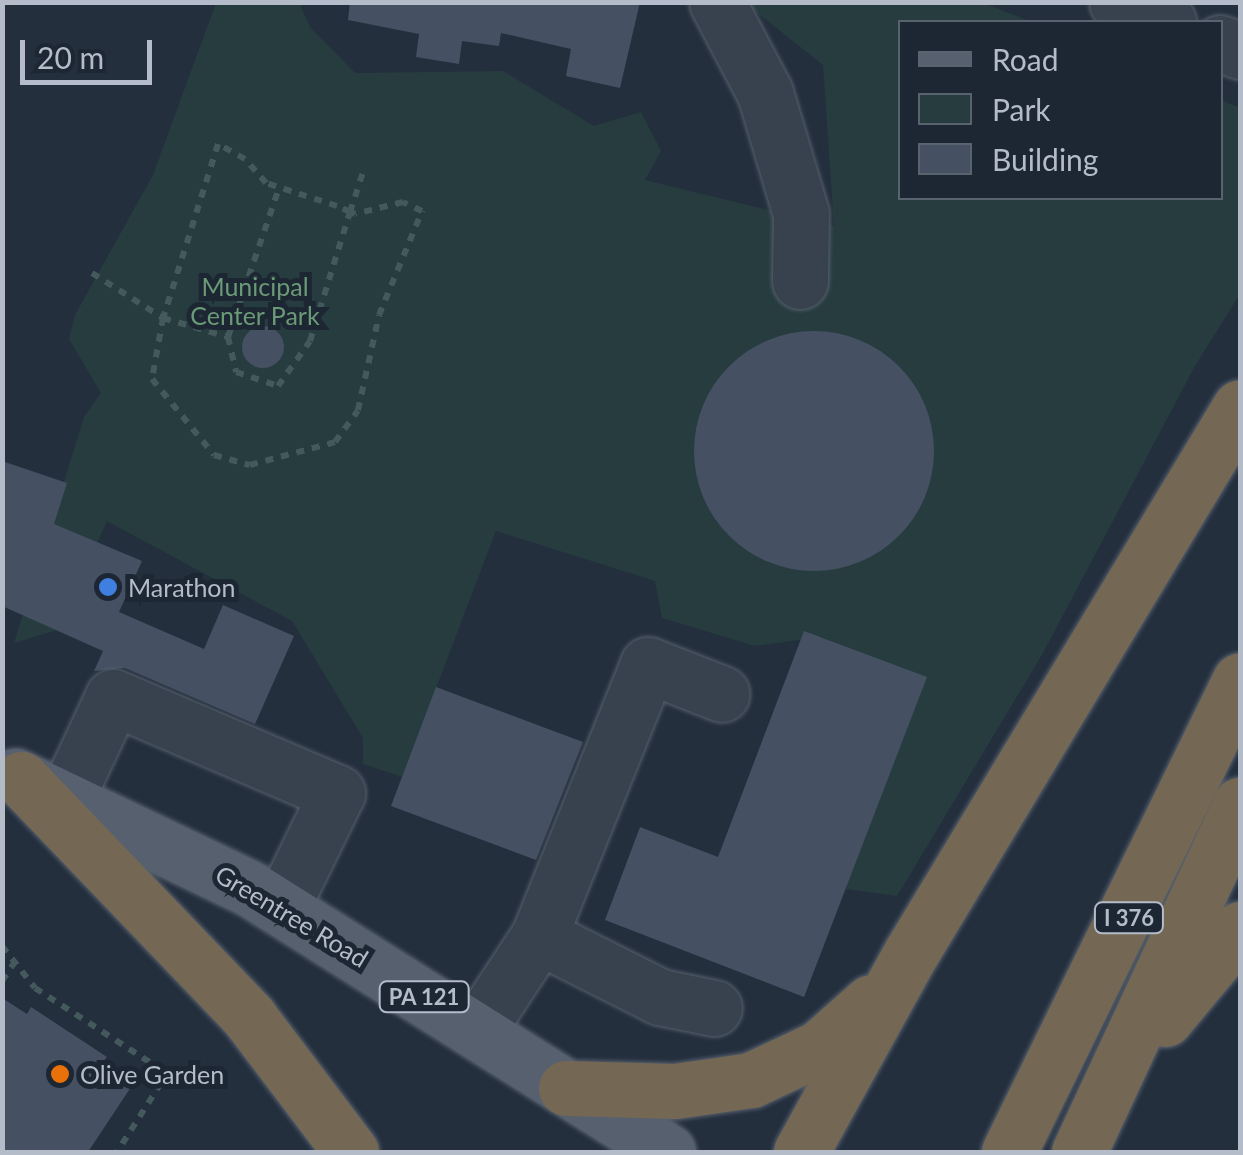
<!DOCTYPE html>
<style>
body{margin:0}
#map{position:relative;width:1243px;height:1155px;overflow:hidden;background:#242f3e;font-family:Lato,sans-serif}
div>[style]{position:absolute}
.green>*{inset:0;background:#263c3f}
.building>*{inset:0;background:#455162}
.round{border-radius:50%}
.path>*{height:6px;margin-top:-3px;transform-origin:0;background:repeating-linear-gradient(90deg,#44595c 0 8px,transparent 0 16px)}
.roads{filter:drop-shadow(0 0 2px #565f6c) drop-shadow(0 0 2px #565f6c)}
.minor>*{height:55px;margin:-27.5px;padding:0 27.5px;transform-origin:27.5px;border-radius:27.5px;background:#38414e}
.major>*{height:55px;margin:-27.5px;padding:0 27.5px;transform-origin:27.5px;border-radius:27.5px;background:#56606e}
.highway>*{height:55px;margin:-27.5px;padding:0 27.5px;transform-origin:27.5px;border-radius:27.5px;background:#746855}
.dots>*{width:28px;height:28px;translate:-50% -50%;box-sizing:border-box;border:5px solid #1d2633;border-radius:50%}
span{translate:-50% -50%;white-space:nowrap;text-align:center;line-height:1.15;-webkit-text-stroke:10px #1d2633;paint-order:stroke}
.shield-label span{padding:2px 8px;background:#1d2633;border:2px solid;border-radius:8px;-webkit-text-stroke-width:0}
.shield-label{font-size:22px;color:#b4bcc9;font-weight:700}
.park-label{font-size:25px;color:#6b9a76}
.poi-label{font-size:25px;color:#b4bcc9}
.left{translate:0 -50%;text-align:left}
.street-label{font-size:25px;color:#b4bcc9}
.frame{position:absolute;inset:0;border:5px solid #b4bcc9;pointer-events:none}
.legend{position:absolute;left:898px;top:20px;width:325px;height:180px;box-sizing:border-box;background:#1d2633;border:2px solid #59626f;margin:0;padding:12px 18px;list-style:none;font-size:30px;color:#b4bcc9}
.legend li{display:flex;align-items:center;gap:20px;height:50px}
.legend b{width:50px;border:2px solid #59626f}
.scale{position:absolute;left:20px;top:40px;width:132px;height:45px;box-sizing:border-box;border:5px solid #b4bcc9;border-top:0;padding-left:12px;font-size:30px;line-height:35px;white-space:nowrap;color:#b4bcc9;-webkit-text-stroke:8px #1d2633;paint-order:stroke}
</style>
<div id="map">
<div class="green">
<i style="clip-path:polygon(216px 3px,299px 3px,310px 27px,355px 73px,503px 71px,594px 126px,641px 112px,661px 151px,645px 180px,834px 226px,823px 65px,745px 3px,983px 3px,1032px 22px,900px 22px,900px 198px,1220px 198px,1221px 100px,1240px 108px,1240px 294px,1195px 366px,1043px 653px,897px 896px,846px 889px,902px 669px,821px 637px,755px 646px,662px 618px,655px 581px,496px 531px,402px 777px,363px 764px,363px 738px,292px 621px,107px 521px,60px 629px,14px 643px,84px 417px,101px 393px,69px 339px,75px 315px,153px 175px)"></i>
</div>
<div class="building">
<i style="clip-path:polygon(350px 2px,640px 2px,620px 88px,566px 76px,571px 49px,501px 33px,499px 46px,462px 41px,459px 64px,416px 57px,419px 34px,348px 20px)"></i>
<i class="round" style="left:242px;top:326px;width:42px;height:42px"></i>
<i class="round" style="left:694px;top:331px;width:240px;height:240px"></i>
<i style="clip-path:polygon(2px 461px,67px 483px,54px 524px,142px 561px,119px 612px,204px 649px,223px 605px,294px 636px,255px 724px,125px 668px,94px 671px,103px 651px,2px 606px)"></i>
<i style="clip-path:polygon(804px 631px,927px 677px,804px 997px,605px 920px,640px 827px,718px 857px)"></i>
<i style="clip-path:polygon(436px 687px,583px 742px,536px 860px,391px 806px)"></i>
<i style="clip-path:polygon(2px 998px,27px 1014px,31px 1007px,107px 1057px,102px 1063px,133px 1084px,88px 1152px,2px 1152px)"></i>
</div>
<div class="path">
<i style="left:92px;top:273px;width:84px;rotate:32.4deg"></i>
<i style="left:163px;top:318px;width:62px;rotate:100.2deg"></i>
<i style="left:152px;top:379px;width:98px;rotate:50.8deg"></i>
<i style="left:214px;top:455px;width:37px;rotate:16deg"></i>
<i style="left:250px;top:465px;width:88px;rotate:-15.1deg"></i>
<i style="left:335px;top:442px;width:39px;rotate:-54deg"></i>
<i style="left:358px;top:410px;width:97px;rotate:-77.5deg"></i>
<i style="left:379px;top:315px;width:113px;rotate:-67.5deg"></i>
<i style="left:422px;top:211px;width:21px;rotate:-155deg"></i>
<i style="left:403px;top:202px;width:49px;rotate:166deg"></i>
<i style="left:355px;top:214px;width:5px;rotate:-158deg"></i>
<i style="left:350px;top:212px;width:14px;rotate:-155deg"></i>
<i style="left:337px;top:206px;width:75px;rotate:-162.1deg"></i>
<i style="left:266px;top:183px;width:32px;rotate:-131deg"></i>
<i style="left:245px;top:159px;width:31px;rotate:-151deg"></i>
<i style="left:218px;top:144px;width:182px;rotate:107.5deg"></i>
<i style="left:163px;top:318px;width:68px;rotate:16.3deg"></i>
<i style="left:228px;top:337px;width:36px;rotate:77deg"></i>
<i style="left:236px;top:372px;width:44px;rotate:18.4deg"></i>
<i style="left:278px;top:386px;width:55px;rotate:-54.6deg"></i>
<i style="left:310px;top:341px;width:135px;rotate:-72.8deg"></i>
<i style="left:350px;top:212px;width:42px;rotate:-72deg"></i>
<i style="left:228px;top:337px;width:157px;rotate:-71.1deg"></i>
<i style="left:2px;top:946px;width:53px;rotate:51.8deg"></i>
<i style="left:35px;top:988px;width:142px;rotate:32.9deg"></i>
<i style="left:154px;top:1065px;width:19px;rotate:69deg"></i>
<i style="left:161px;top:1083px;width:82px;rotate:122.5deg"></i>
<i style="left:2px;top:981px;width:23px;rotate:-56deg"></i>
</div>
<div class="roads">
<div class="minor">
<i style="left:717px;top:2px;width:103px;rotate:62.2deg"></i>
<i style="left:765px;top:93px;width:126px;rotate:73.4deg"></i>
<i style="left:801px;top:214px;width:67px;rotate:90.9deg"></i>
<i style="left:1117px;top:2px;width:55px;rotate:21.4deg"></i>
<i style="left:1220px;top:43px;width:22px;rotate:22deg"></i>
<i style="left:66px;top:798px;width:111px;rotate:-65deg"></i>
<i style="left:113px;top:697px;width:244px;rotate:23.2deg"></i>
<i style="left:337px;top:793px;width:128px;rotate:116deg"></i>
<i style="left:539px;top:936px;width:292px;rotate:-68.1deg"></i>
<i style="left:648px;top:665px;width:79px;rotate:21.4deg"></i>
<i style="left:477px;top:1030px;width:113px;rotate:-56.6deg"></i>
<i style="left:539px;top:936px;width:136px;rotate:26.8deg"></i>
<i style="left:660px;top:997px;width:55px;rotate:11.5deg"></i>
</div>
<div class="major">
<i style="left:15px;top:776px;width:259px;rotate:25.6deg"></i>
<i style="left:249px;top:888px;width:495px;rotate:32.2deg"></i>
</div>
<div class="highway">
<i style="left:21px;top:779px;width:330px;rotate:46.2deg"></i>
<i style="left:249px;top:1017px;width:169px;rotate:52.9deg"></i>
<i style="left:1165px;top:1019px;width:117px;rotate:-50.2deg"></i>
<i style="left:566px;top:1088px;width:109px;rotate:1.6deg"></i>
<i style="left:675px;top:1091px;width:77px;rotate:-8.2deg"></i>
<i style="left:751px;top:1080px;width:75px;rotate:-25.2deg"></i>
<i style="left:819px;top:1048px;width:69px;rotate:-41.5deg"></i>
<i style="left:801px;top:1152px;width:227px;rotate:-61.1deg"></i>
<i style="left:911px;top:953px;width:637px;rotate:-58.93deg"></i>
<i style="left:1009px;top:1152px;width:525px;rotate:-63.92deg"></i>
<i style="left:1079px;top:1152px;width:383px;rotate:-65.1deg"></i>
</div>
</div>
<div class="dots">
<i style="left:108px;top:587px;background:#3f7fe0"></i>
<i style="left:60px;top:1074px;background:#e8710a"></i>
</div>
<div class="shield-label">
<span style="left:1129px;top:918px">I 376</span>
<span style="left:424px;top:997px">PA 121</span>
</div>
<div class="park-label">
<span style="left:255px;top:301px">Municipal<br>Center Park</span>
</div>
<div class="poi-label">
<span class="left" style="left:128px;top:587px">Marathon</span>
<span class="left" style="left:80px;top:1074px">Olive Garden</span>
</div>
<div class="street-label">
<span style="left:292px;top:916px;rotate:31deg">Greentree Road</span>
</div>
<div class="frame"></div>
<ul class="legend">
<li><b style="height:12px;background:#56606e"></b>Road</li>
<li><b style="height:28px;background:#263c3f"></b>Park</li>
<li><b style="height:28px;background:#455162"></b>Building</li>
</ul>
<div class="scale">20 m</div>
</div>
